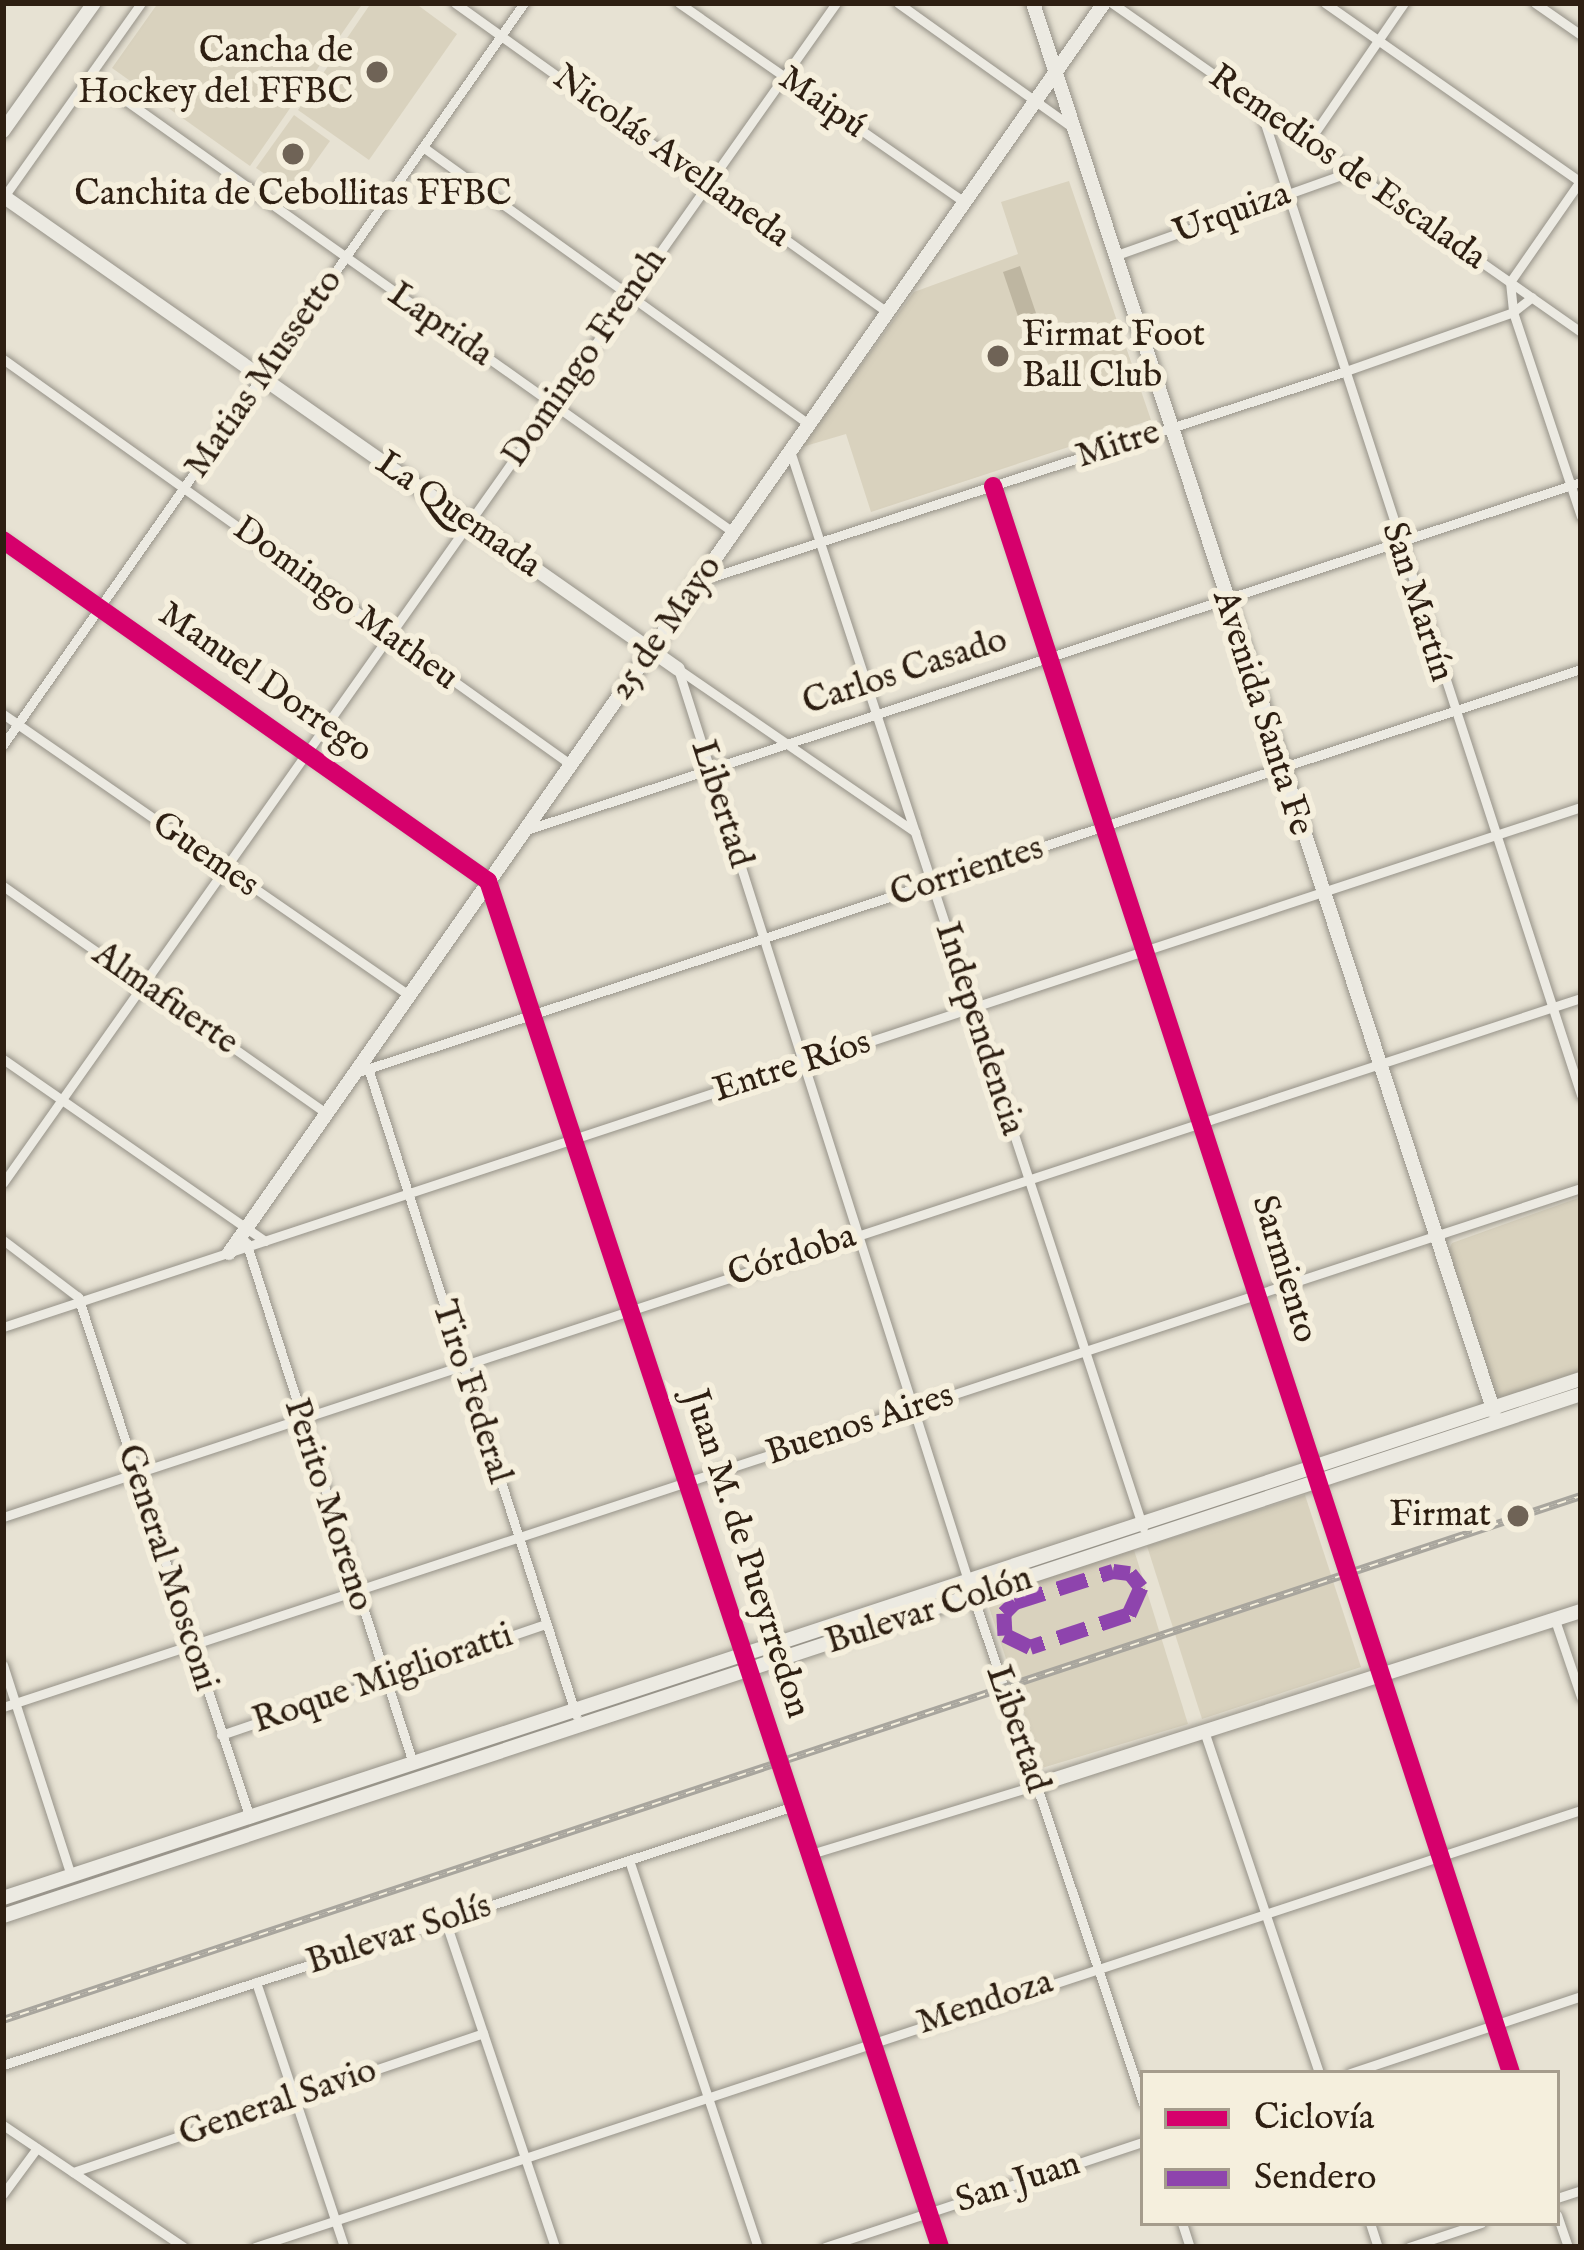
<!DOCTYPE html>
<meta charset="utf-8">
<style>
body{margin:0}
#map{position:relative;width:1584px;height:2250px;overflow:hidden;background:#e7e2d3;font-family:"IM FELL English",serif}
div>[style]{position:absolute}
.green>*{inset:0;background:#d9d2be}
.water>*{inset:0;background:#beb6a1}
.roads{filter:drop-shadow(0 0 3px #969288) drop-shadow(0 0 3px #969288)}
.street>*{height:9px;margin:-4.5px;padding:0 4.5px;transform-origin:4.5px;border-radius:4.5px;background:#eceae2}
.secondary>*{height:14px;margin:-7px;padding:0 7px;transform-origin:7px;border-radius:7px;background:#eceae2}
.rail>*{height:8px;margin-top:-4px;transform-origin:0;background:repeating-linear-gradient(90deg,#f5efdd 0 9px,#a8a59d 0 18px);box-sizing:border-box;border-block:3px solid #a8a59d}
.quiet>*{height:15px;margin-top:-7.5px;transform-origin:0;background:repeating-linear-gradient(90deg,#8e44ad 0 30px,transparent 0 45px)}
.cycleway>*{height:18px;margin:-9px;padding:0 9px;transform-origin:9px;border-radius:9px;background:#d6006c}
.dots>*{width:33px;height:33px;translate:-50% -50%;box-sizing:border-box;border:6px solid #f5efdd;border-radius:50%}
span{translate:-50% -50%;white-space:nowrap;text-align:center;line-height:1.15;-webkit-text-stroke:12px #f5efdd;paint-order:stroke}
.poi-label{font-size:36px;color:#2e1f12}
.right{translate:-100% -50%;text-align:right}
.left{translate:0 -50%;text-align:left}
.street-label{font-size:36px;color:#2e1f12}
.frame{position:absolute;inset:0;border:6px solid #2e1f12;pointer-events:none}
.legend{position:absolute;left:1140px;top:2070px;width:420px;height:156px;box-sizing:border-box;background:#f5efdd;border:3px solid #a59c8c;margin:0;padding:15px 21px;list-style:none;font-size:36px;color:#2e1f12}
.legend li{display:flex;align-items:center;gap:24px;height:60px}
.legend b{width:60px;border:3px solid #a59c8c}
</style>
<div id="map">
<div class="green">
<i style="clip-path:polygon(158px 3px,363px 3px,250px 166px,112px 68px)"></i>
<i style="clip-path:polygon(371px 3px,415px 3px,457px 34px,369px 160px,298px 110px)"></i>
<i style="clip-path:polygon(294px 115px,330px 141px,293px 193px,256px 168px)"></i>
<i style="clip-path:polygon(1069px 181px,1151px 420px,871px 512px,846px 434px,802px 447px,842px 391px,840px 383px,851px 379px,914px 292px,1018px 254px,1001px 202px)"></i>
<i style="clip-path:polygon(1581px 1197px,1581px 1371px,1503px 1397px,1492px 1394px,1447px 1254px,1452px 1243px)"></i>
<i style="clip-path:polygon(1305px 1495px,1361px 1667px,1202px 1719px,1147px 1546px)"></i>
<i style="clip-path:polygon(1134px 1550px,1188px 1724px,1042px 1768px,986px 1598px)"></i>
</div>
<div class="water">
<i style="clip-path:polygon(1020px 266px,1038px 319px,1021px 325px,1003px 272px)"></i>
</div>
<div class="roads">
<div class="street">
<i style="left:455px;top:3px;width:531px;rotate:35.58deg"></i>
<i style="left:679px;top:3px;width:348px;rotate:34.9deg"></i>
<i style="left:898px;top:3px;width:215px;rotate:35.5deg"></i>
<i style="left:1112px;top:3px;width:573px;rotate:35.05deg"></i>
<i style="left:1325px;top:3px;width:312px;rotate:35deg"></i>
<i style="left:1535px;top:3px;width:56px;rotate:34.8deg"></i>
<i style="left:90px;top:75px;width:789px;rotate:35.4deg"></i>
<i style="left:1260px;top:108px;width:1038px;rotate:71.98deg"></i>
<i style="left:1309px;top:141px;width:168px;rotate:-55.5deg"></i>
<i style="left:423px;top:147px;width:475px;rotate:35.7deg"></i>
<i style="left:3px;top:198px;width:239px;rotate:-54.7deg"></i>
<i style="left:1114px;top:256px;width:251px;rotate:-19.6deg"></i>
<i style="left:1510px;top:282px;width:30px;rotate:84deg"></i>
<i style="left:1513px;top:312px;width:215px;rotate:71.6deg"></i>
<i style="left:1510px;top:282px;width:124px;rotate:-55.2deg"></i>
<i style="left:3px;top:359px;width:697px;rotate:35.54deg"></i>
<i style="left:790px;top:451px;width:1133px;rotate:71.85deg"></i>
<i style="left:993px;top:486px;width:1669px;rotate:71.92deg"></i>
<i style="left:3px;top:540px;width:593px;rotate:35.11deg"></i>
<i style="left:488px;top:881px;width:1439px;rotate:71.69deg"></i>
<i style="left:703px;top:580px;width:673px;rotate:-18deg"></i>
<i style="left:1343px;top:372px;width:180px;rotate:-19.4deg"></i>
<i style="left:1513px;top:312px;width:24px;rotate:-38deg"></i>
<i style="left:678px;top:669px;width:973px;rotate:72.35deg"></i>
<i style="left:973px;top:1596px;width:535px;rotate:71.46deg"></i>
<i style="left:678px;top:669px;width:288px;rotate:34.5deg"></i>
<i style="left:3px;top:714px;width:494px;rotate:34.7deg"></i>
<i style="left:3px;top:745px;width:907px;rotate:-54.93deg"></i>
<i style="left:526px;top:830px;width:1111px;rotate:-18.26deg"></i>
<i style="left:3px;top:886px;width:395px;rotate:35.1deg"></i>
<i style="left:3px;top:1059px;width:319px;rotate:34.8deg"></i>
<i style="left:368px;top:1068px;width:680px;rotate:72.18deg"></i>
<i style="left:358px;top:1072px;width:1288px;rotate:-18.24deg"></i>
<i style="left:3px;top:1183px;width:1444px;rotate:-54.78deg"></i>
<i style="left:3px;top:1240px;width:94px;rotate:37.2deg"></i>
<i style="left:78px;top:1297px;width:549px;rotate:71.73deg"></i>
<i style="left:246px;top:1242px;width:547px;rotate:72.23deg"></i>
<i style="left:3px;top:1327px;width:1661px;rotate:-18.24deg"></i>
<i style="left:3px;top:1517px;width:1661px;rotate:-18.21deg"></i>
<i style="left:1555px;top:1620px;width:81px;rotate:71.3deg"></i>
<i style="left:3px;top:1665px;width:222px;rotate:72.1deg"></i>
<i style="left:3px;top:1707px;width:1661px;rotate:-18.21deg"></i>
<i style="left:1205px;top:1734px;width:358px;rotate:71.4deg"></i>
<i style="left:221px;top:1735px;width:343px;rotate:-18.9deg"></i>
<i style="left:811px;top:1854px;width:236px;rotate:-17deg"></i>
<i style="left:629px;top:1860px;width:408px;rotate:71.6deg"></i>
<i style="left:445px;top:1920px;width:345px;rotate:71.4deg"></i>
<i style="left:256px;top:1982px;width:279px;rotate:71.6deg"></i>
<i style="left:3px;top:2065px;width:832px;rotate:-18.13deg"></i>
<i style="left:1350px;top:2073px;width:243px;rotate:-18.4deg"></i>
<i style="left:3px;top:2125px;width:218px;rotate:34deg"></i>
<i style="left:73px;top:2172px;width:433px;rotate:-18.7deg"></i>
<i style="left:3px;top:2194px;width:57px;rotate:-53.5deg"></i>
<i style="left:1557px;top:2198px;width:25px;rotate:-18deg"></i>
<i style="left:1557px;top:2215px;width:34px;rotate:71deg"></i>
<i style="left:1182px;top:2223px;width:25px;rotate:72deg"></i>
<i style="left:1370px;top:2223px;width:25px;rotate:72deg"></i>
<i style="left:255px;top:2247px;width:1396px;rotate:-18.24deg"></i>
<i style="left:825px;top:2247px;width:335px;rotate:-18.3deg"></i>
<i style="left:1409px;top:2247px;width:76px;rotate:-18.4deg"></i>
</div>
<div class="secondary">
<i style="left:1033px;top:3px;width:1482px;rotate:71.88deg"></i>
<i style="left:3px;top:131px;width:157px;rotate:-54.6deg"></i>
<i style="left:3px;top:196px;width:824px;rotate:35.02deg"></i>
<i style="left:229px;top:1253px;width:1526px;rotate:-55.01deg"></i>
<i style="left:1037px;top:1785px;width:571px;rotate:-17.74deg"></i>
<i style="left:3px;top:1898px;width:1661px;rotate:-18.21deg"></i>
<i style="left:3px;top:1916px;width:1662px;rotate:-18.3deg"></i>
</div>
</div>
<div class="rail">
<i style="left:3px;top:2020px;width:1663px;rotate:-18.37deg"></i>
</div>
<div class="quiet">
<i style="left:1113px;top:1571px;width:17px;rotate:7deg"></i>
<i style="left:1130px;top:1573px;width:18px;rotate:52deg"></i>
<i style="left:1141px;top:1587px;width:30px;rotate:114deg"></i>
<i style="left:1129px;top:1614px;width:104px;rotate:161.6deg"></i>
<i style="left:1030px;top:1647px;width:28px;rotate:-154deg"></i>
<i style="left:1005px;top:1635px;width:22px;rotate:-93deg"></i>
<i style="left:1004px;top:1613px;width:16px;rotate:-45deg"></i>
<i style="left:1015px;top:1602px;width:103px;rotate:-17.6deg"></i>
</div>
<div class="cycleway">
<i style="left:993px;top:486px;width:1669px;rotate:71.92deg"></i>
<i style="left:3px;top:540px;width:593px;rotate:35.11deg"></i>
<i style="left:488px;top:881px;width:1439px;rotate:71.69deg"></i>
</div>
<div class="dots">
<i style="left:377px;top:72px;background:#6f6356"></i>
<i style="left:293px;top:154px;background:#6f6356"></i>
<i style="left:998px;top:356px;background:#6f6356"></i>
<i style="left:1518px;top:1516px;background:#6f6356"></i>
</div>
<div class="poi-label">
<span class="right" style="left:353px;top:72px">Cancha de<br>Hockey del FFBC</span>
<span style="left:293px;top:195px">Canchita de Cebollitas FFBC</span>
<span class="left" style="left:1022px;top:356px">Firmat Foot<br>Ball Club</span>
<span class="right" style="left:1491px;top:1516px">Firmat</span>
</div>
<div class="street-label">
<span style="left:822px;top:103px;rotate:35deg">Maipú</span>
<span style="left:671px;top:157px;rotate:36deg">Nicolás Avellaneda</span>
<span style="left:1347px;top:168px;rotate:35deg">Remedios de Escalada</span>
<span style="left:1232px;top:214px;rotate:-20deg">Urquiza</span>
<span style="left:440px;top:325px;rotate:35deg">Laprida</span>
<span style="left:585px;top:358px;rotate:-55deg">Domingo French</span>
<span style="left:264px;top:374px;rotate:-55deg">Matias Mussetto</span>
<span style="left:1118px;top:445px;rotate:-18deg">Mitre</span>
<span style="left:458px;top:515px;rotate:35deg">La Quemada</span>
<span style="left:1417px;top:602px;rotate:72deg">San Martín</span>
<span style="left:345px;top:604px;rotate:36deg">Domingo Matheu</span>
<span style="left:666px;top:628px;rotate:-55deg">25 de Mayo</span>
<span style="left:905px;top:672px;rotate:-18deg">Carlos Casado</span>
<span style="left:265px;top:683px;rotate:35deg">Manuel Dorrego</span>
<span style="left:1262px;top:713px;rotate:72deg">Avenida Santa Fe</span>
<span style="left:721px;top:804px;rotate:72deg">Libertad</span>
<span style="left:205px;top:855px;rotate:35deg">Guemes</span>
<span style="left:967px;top:872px;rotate:-18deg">Corrientes</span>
<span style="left:165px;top:999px;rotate:35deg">Almafuerte</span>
<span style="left:979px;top:1029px;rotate:72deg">Independencia</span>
<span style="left:792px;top:1067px;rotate:-18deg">Entre Ríos</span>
<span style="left:792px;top:1256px;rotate:-18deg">Córdoba</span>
<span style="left:1284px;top:1269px;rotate:73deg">Sarmiento</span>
<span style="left:471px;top:1392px;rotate:72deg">Tiro Federal</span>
<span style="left:860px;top:1425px;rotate:-18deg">Buenos Aires</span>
<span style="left:328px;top:1505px;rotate:72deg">Perito Moreno</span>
<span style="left:746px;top:1554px;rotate:72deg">Juan M. de Pueyrredon</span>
<span style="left:167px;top:1568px;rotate:72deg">General Mosconi</span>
<span style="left:929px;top:1611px;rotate:-18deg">Bulevar Colón</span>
<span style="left:383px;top:1679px;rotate:-19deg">Roque Miglioratti</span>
<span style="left:1017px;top:1729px;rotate:71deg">Libertad</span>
<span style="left:399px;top:1935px;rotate:-18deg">Bulevar Solís</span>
<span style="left:985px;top:2003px;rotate:-18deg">Mendoza</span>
<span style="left:278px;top:2103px;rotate:-19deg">General Savio</span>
<span style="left:1018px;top:2183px;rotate:-18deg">San Juan</span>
</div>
<div class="frame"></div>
<ul class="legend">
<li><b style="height:15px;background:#d6006c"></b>Ciclovía</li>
<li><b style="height:15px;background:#8e44ad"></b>Sendero</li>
</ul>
</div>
